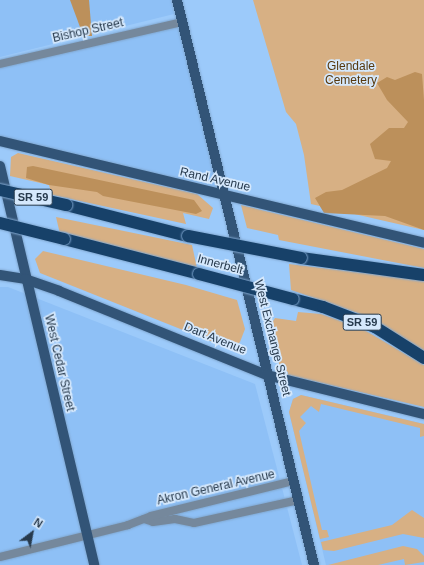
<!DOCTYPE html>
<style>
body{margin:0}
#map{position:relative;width:424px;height:565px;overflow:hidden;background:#9ccafa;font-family:Helvetica,sans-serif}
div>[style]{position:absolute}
.built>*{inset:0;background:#8ec0f6}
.green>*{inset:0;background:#d7b084}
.forest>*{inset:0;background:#bc905b}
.roads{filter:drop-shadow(0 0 1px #80a7d0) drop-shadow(0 0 1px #80a7d0)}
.street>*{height:8px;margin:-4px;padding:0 4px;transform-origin:4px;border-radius:4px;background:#75889c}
.primary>*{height:10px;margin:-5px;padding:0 5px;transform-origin:5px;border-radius:5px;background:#325477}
.highway>*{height:12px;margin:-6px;padding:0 6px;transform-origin:6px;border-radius:6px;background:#174169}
.bridges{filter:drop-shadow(0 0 1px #80a7d0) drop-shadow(0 0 1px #80a7d0)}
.highway-bridge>*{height:12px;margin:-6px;padding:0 6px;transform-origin:6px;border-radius:6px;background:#174169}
span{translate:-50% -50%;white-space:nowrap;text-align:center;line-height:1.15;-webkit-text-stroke:3.5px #d5e8fc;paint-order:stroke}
.shield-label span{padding:1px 3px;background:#d5e8fc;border:1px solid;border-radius:3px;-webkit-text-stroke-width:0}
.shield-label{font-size:11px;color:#273a4d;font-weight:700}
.street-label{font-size:12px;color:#273a4d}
.park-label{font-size:12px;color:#56380d}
.north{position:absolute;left:12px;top:513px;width:40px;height:40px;-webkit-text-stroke:3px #d5e8fc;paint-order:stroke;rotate:32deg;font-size:11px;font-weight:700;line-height:16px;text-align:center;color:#273a4d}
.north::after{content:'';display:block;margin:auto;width:14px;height:18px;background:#273a4d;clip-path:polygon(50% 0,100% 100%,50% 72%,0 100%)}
</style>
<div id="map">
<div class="built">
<i style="clip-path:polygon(0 0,171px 0,174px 14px,0 57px)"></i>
<i style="clip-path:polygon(182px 22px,225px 194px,0 141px,0 64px)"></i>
<i style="clip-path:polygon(0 287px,8px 287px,255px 384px,302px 565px,0 565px)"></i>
<i style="clip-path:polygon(301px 395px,424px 424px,424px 565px,326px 565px,289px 412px,293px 399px)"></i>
</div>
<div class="green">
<i style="clip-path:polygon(253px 0,424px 0,424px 230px,311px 204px,304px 155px,296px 124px,286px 112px)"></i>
<i style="clip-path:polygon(18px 153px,197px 194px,213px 208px,209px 219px,183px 213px,186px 224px,52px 195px,49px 185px,10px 176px,11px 157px)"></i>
<i style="clip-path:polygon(241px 205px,424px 249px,424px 268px,279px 240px,278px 235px,247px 228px)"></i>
<i style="clip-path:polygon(56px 217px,192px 245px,197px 268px,60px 234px)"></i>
<i style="clip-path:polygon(43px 251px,186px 285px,237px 300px,245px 329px,240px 342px,234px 348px,223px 346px,40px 273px,35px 259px)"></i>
<i style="clip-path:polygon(289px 264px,424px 280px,424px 351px,360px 314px,291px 290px)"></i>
<i style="clip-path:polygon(298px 312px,321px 314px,361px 328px,424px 365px,424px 407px,287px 375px,288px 372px,280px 368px,270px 326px,275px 318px,296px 321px)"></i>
<i style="clip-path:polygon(301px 395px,424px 424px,424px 436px,420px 437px,420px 428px,321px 404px,319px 412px,311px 406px,300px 417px,306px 423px,299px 431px,314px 496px,322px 530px,327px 530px,329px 537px,320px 539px,289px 412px,293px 399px)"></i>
<i style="clip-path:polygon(412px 510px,424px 518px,424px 538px,403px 534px,334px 551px,323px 550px,321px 542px,392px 525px)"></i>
<i style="clip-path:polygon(403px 546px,417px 549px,424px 556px,424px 562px,405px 565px,404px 559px,378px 565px,328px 565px)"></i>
</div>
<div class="forest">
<i style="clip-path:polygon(70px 0,89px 0,92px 36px,87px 36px,80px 27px)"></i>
<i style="clip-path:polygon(415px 72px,422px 74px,424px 100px,424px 230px,385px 216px,324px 213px,315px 198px,326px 192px,342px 190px,387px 168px,391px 161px,375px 159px,370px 144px,389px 128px,404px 128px,408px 122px,387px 100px,377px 83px,387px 77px,395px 80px)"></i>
<i style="clip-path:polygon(33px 166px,194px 200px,202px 211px,196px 214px,103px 196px,97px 192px,49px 185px,26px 178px,27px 167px)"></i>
</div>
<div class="roads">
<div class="street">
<i style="left:0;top:64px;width:187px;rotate:-13deg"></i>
<i style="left:144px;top:519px;width:9px;rotate:18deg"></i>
<i style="left:153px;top:522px;width:22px;rotate:-8deg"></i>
<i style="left:175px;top:519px;width:19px;rotate:12deg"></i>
<i style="left:194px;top:523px;width:107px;rotate:-12.4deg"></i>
<i style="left:0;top:557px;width:132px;rotate:-14deg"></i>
<i style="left:128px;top:525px;width:25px;rotate:-21deg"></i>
<i style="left:151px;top:516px;width:147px;rotate:-13.8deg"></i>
</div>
<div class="primary">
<i style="left:177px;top:0;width:581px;rotate:76.37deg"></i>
<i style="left:0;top:141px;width:436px;rotate:13.5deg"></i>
<i style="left:0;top:166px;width:410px;rotate:76.7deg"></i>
<i style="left:0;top:275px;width:25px;rotate:9deg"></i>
<i style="left:25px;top:279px;width:36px;rotate:19deg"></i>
<i style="left:59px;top:291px;width:224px;rotate:22deg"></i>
<i style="left:267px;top:375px;width:162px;rotate:14deg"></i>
</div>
<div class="highway">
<i style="left:66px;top:205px;width:126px;rotate:14.3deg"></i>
<i style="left:64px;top:239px;width:139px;rotate:14.5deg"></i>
<i style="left:301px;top:258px;width:124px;rotate:7.9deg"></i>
<i style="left:293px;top:299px;width:31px;rotate:15deg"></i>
<i style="left:323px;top:307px;width:56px;rotate:21deg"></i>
<i style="left:375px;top:327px;width:58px;rotate:32.3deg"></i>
</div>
</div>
<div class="bridges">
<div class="highway-bridge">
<i style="left:0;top:190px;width:68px;rotate:12.8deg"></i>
<i style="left:0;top:223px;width:66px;rotate:14deg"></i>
<i style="left:188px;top:236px;width:115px;rotate:11deg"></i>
<i style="left:199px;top:274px;width:97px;rotate:14.9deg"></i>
</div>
</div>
<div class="shield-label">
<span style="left:33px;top:197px">SR 59</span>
<span style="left:362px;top:322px">SR 59</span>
</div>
<div class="street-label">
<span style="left:88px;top:31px;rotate:-13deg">Bishop Street</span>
<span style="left:215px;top:180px;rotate:13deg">Rand Avenue</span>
<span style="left:220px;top:265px;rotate:15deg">Innerbelt</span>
<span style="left:272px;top:338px;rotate:76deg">West Exchange Street</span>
<span style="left:215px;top:339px;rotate:22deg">Dart Avenue</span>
<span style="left:59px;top:363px;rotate:77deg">West Cedar Street</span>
<span style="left:216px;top:488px;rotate:-13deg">Akron General Avenue</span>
</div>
<div class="park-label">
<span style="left:351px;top:74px">Glendale<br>Cemetery</span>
</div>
<div class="north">N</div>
</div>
